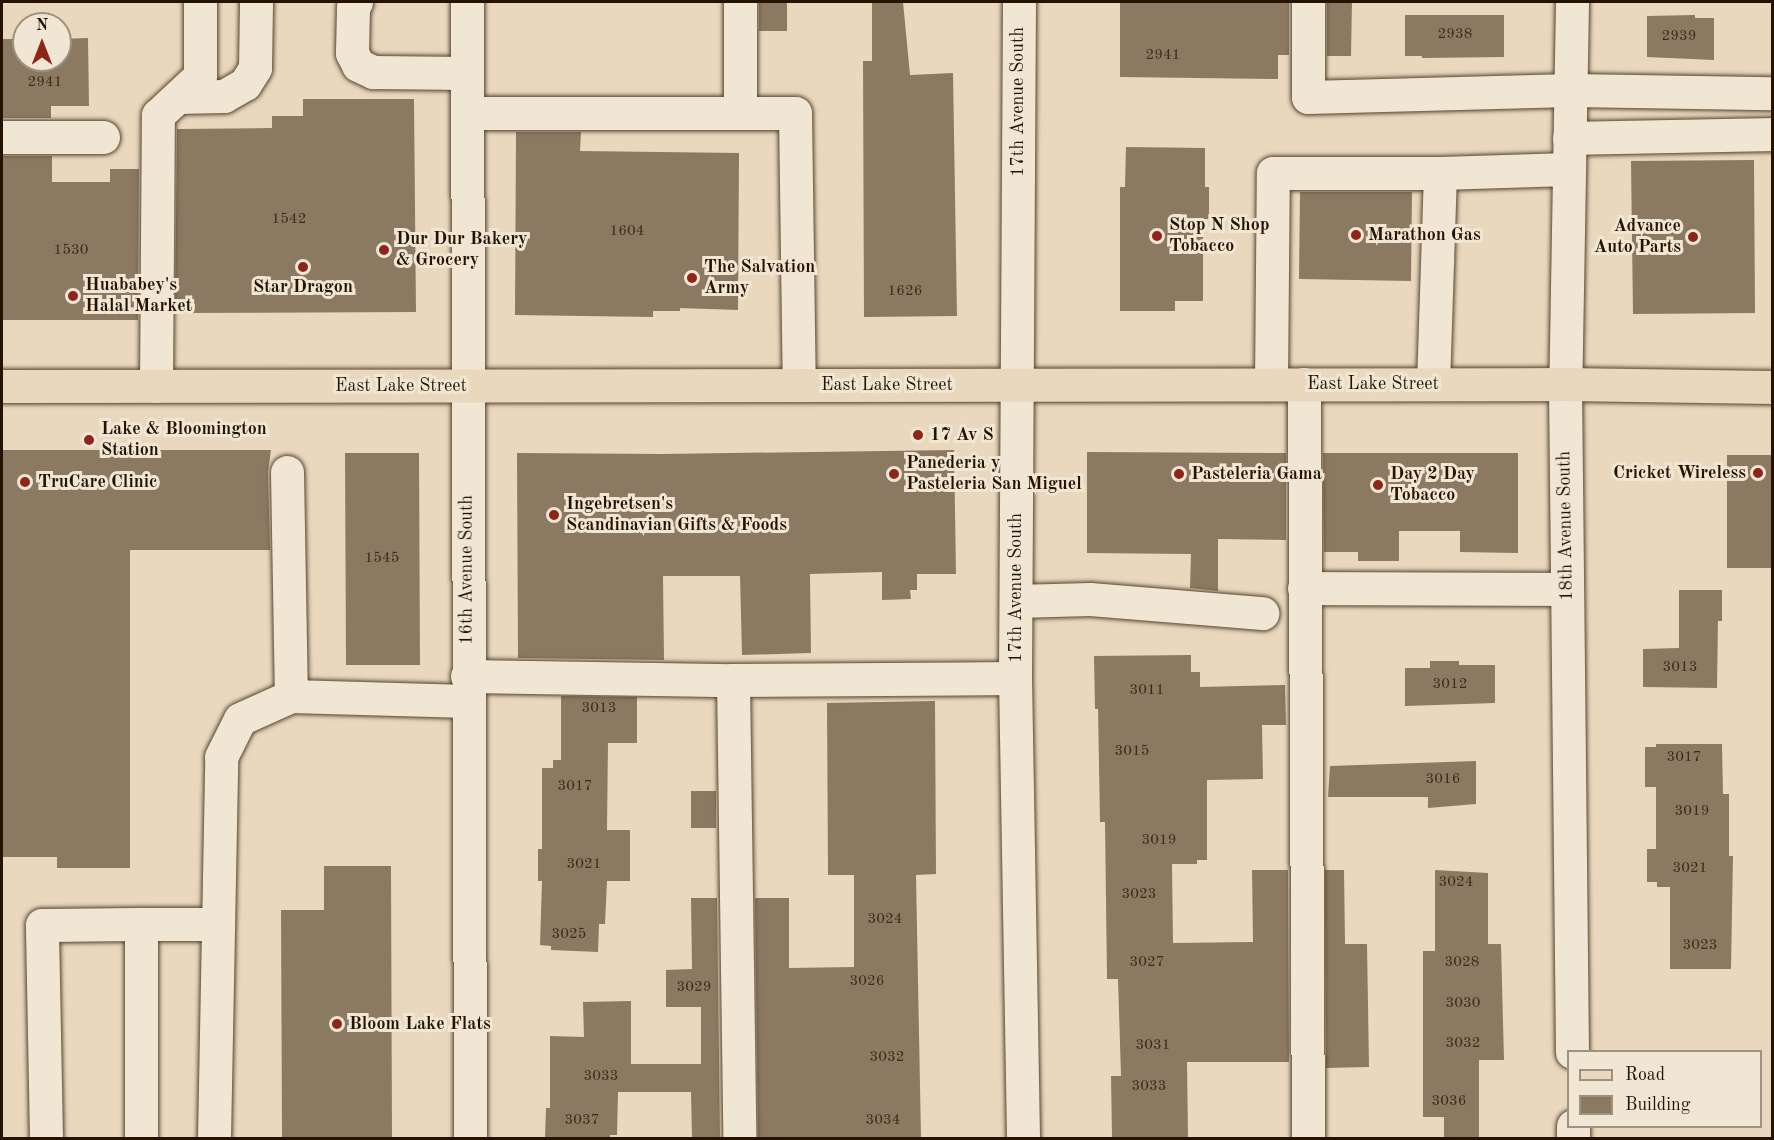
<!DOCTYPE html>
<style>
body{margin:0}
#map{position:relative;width:1774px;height:1140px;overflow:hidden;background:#e9d8bd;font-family:"Old Standard TT",serif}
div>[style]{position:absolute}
.building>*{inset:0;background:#8b7962}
.roads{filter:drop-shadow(0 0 2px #56442f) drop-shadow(0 0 2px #56442f)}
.minor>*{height:33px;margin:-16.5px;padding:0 16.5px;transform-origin:16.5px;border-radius:16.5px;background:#f1e6d4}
.major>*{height:33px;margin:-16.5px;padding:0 16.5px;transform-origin:16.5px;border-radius:16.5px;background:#e9d8bd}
.dots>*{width:16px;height:16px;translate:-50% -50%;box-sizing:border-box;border:3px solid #f1e6d4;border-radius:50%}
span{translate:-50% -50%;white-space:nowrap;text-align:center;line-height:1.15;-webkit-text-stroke:6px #f1e6d4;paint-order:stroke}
.number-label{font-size:15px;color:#3e2c18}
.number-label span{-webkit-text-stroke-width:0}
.street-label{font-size:18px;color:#251300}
.poi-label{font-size:18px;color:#251300;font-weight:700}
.left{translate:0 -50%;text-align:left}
.right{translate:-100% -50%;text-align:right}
.frame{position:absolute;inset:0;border:3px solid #251300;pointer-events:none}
.legend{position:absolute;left:1567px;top:1050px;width:195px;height:78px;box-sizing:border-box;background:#f1e6d4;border:2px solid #9f927f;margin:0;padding:8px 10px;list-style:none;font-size:18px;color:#251300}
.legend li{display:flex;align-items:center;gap:12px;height:30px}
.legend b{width:30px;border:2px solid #9f927f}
.north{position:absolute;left:12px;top:12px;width:60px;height:60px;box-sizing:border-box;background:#f1e6d4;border:2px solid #9f927f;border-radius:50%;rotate:0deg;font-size:16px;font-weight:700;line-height:24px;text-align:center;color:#251300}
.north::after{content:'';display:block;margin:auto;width:21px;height:27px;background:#8f2418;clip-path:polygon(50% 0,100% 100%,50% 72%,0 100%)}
</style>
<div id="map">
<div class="building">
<i style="clip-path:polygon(759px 2px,787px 2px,787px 31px,759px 31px)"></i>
<i style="clip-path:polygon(872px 2px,903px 2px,910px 75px,953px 73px,957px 316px,864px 317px,863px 61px,872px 61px)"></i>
<i style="clip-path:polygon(1120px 2px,1289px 3px,1289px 55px,1278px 55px,1278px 79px,1120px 77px)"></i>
<i style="clip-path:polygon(1327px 2px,1352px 2px,1351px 56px,1327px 56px)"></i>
<i style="clip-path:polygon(1405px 15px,1504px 15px,1504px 57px,1422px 58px,1422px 56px,1405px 56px)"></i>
<i style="clip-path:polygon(1695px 15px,1695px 18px,1714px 18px,1714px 60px,1647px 57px,1647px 16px)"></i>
<i style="clip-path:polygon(88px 38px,89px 106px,51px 106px,51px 118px,2px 118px,2px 39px,24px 39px,24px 60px,60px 60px,60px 39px)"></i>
<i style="clip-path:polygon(303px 99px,414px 99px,416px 312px,175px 313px,177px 129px,272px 128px,272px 116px,303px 116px)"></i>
<i style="clip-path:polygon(516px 132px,581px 132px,580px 151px,739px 153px,738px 310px,680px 308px,680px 311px,653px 311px,653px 317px,515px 315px)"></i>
<i style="clip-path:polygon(1126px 147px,1205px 148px,1205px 187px,1209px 187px,1209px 219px,1203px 219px,1203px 301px,1175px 301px,1175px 311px,1120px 311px,1120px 187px,1125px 187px)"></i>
<i style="clip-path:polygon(2px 156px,52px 156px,52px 182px,110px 182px,110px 169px,139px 169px,138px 320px,2px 320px)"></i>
<i style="clip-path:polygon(1754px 160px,1755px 313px,1633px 314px,1631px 161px)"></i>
<i style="clip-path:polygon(1300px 192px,1412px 192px,1411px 281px,1299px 279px)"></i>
<i style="clip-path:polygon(2px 450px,271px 450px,268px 472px,270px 550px,130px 550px,130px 868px,57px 868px,57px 857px,2px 857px)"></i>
<i style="clip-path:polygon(954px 450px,956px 574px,917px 574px,917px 590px,910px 590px,911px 599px,882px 600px,882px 572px,810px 574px,811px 653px,742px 655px,740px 576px,663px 576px,664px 660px,518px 658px,517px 453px,663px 454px)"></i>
<i style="clip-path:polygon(1087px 452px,1286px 453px,1286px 540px,1218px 539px,1218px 591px,1190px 588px,1191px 554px,1087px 553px)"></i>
<i style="clip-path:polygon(345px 453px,419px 453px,420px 665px,346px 665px)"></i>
<i style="clip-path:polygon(1323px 453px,1518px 453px,1518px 553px,1460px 552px,1460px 531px,1399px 531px,1399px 561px,1358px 561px,1358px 552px,1324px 552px)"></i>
<i style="clip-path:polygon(1727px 455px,1773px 455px,1773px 568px,1727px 568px)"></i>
<i style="clip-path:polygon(1679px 590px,1722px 590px,1722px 621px,1718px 621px,1717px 688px,1643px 687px,1643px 649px,1679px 648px)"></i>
<i style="clip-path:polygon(1191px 655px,1191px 672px,1200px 672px,1200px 687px,1285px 685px,1286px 725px,1262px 725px,1263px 779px,1207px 780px,1207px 860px,1197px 860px,1197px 864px,1172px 864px,1173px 943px,1253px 942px,1252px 870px,1288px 870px,1289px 1062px,1187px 1062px,1188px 1138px,1112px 1138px,1111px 1076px,1121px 1076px,1118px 979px,1107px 979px,1105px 822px,1100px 822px,1098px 709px,1095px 709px,1094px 656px)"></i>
<i style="clip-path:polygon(1430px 661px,1459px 661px,1459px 665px,1495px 665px,1495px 703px,1405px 706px,1405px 668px,1430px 668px)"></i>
<i style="clip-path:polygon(561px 696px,637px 697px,637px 743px,608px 743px,607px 830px,630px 830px,630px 881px,607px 881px,605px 924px,599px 924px,598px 952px,551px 950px,551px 946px,540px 945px,542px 881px,538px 881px,538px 849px,542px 849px,542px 768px,553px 768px,553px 760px,561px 760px)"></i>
<i style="clip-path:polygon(935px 701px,936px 874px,916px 875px,921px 1138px,758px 1137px,755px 898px,789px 898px,789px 968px,854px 967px,854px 875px,828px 875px,827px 703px)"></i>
<i style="clip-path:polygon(1656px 744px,1722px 744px,1723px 794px,1729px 794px,1729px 856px,1733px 856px,1731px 969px,1670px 969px,1670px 887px,1657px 887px,1657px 882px,1647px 882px,1647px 849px,1656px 849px,1656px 787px,1645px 787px,1645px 747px,1656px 747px)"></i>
<i style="clip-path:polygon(1476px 761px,1476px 804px,1428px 808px,1428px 797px,1328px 797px,1330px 766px)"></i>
<i style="clip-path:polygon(691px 791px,716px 791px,716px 828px,691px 828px)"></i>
<i style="clip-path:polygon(324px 866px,391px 866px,392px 1138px,282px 1138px,281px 910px,324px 910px)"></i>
<i style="clip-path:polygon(1325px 870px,1344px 870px,1345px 944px,1367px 944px,1369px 1067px,1326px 1068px)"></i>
<i style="clip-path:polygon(1435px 870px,1488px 873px,1488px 944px,1501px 944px,1504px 1060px,1479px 1060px,1479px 1138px,1444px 1138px,1444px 1117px,1423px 1117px,1423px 951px,1435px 951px)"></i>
<i style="clip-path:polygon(691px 898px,717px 898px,720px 1138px,692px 1138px,691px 1092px,618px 1092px,617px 1135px,610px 1135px,610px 1138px,545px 1138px,546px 1108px,550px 1108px,550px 1036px,584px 1037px,583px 1002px,631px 1001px,631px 1064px,701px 1064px,701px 1007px,666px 1007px,666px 970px,692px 969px)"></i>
</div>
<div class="roads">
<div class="minor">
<i style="left:356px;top:2px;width:7px;rotate:117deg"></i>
<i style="left:353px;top:8px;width:45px;rotate:91.3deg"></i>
<i style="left:352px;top:53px;width:13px;rotate:63deg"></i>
<i style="left:358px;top:65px;width:17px;rotate:25deg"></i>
<i style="left:373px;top:72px;width:94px;rotate:0.6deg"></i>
<i style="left:467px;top:2px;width:1136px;rotate:89.85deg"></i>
<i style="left:1019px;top:2px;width:676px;rotate:90.34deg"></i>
<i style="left:1015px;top:678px;width:460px;rotate:89deg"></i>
<i style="left:1308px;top:2px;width:95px;rotate:90deg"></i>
<i style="left:1308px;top:97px;width:263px;rotate:-1.5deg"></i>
<i style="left:1571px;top:90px;width:201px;rotate:0.9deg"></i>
<i style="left:1572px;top:2px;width:382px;rotate:91deg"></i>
<i style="left:1565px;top:384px;width:668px;rotate:89.4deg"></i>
<i style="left:178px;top:97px;width:46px;rotate:-1.2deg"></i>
<i style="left:224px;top:96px;width:24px;rotate:-30deg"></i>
<i style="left:245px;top:84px;width:19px;rotate:-58deg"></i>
<i style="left:255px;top:68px;width:66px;rotate:-89.1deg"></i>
<i style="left:467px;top:113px;width:328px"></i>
<i style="left:795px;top:113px;width:272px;rotate:89.2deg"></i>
<i style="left:740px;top:113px;width:111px;rotate:-90deg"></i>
<i style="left:2px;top:137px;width:101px"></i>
<i style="left:1569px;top:138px;width:203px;rotate:-1.1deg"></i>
<i style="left:1271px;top:384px;width:211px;rotate:-89.5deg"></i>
<i style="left:1273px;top:173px;width:167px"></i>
<i style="left:1440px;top:173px;width:128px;rotate:-1.8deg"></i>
<i style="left:1304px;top:384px;width:754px;rotate:89.7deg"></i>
<i style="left:1433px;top:384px;width:211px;rotate:-88.1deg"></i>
<i style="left:156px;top:386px;width:271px;rotate:-89.6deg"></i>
<i style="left:158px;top:115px;width:57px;rotate:-42.9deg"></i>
<i style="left:200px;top:76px;width:74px;rotate:-90deg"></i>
<i style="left:287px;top:472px;width:224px;rotate:89deg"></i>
<i style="left:1304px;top:588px;width:263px;rotate:0.2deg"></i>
<i style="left:1016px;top:601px;width:74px;rotate:-1.5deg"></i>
<i style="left:1090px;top:599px;width:173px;rotate:4.7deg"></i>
<i style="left:467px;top:676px;width:266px;rotate:0.9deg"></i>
<i style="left:733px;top:680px;width:282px;rotate:-0.4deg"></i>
<i style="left:733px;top:680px;width:458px;rotate:89.2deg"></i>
<i style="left:1573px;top:1126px;width:12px;rotate:90deg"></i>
<i style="left:46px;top:1138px;width:213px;rotate:-91.1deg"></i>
<i style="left:42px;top:925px;width:99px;rotate:-0.6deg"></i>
<i style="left:141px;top:1138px;width:214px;rotate:-90deg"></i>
<i style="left:141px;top:924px;width:77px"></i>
<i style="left:214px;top:1138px;width:381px;rotate:-88.9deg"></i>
<i style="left:221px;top:757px;width:42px;rotate:-63.4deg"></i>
<i style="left:240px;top:719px;width:56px;rotate:-24.3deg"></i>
<i style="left:291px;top:696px;width:176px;rotate:1.6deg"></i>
</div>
<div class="major">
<i style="left:2px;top:386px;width:1563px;rotate:-0.07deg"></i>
<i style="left:1565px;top:384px;width:207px;rotate:0.8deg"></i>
</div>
</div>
<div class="dots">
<i style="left:1356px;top:235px;background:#8f2418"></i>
<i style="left:1157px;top:236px;background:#8f2418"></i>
<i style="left:1693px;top:237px;background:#8f2418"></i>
<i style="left:384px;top:250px;background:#8f2418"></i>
<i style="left:303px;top:267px;background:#8f2418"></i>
<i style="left:692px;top:278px;background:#8f2418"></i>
<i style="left:73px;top:296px;background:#8f2418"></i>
<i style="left:918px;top:435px;background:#8f2418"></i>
<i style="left:89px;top:440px;background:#8f2418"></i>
<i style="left:1758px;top:473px;background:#8f2418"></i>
<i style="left:894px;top:474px;background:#8f2418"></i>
<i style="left:1179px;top:474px;background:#8f2418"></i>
<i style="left:25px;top:482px;background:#8f2418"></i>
<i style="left:1378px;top:485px;background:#8f2418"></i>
<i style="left:554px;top:515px;background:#8f2418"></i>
<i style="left:337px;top:1024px;background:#8f2418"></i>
</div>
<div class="number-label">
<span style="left:1455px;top:35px">2938</span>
<span style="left:1679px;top:37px">2939</span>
<span style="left:1163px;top:56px">2941</span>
<span style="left:45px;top:83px">2941</span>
<span style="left:289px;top:220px">1542</span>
<span style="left:627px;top:232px">1604</span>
<span style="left:71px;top:251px">1530</span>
<span style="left:905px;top:292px">1626</span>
<span style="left:382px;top:559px">1545</span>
<span style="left:1680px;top:668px">3013</span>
<span style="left:1450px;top:685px">3012</span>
<span style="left:1147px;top:691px">3011</span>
<span style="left:599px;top:709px">3013</span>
<span style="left:1132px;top:752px">3015</span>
<span style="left:1684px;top:758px">3017</span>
<span style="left:1443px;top:780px">3016</span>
<span style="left:575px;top:787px">3017</span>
<span style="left:1692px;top:812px">3019</span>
<span style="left:1159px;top:841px">3019</span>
<span style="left:584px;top:865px">3021</span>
<span style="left:1690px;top:869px">3021</span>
<span style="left:1456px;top:883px">3024</span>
<span style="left:1139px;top:895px">3023</span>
<span style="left:885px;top:920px">3024</span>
<span style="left:569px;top:935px">3025</span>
<span style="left:1700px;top:946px">3023</span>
<span style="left:1147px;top:963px">3027</span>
<span style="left:1462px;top:963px">3028</span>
<span style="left:867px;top:982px">3026</span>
<span style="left:694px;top:988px">3029</span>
<span style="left:1463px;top:1004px">3030</span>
<span style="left:1463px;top:1044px">3032</span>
<span style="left:1153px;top:1046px">3031</span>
<span style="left:887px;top:1058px">3032</span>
<span style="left:601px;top:1077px">3033</span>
<span style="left:1149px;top:1087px">3033</span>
<span style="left:1449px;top:1102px">3036</span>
<span style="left:582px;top:1121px">3037</span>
<span style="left:883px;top:1121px">3034</span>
</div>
<div class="street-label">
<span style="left:1018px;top:102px;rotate:-90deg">17th Avenue South</span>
<span style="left:1373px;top:384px">East Lake Street</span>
<span style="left:887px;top:385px">East Lake Street</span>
<span style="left:401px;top:386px">East Lake Street</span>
<span style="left:1566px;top:526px;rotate:-91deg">18th Avenue South</span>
<span style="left:467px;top:570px;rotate:-90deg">16th Avenue South</span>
<span style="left:1016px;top:588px;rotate:-90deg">17th Avenue South</span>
</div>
<div class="poi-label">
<span class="left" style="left:1169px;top:236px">Stop N Shop<br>Tobacco</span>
<span class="right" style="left:1681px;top:237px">Advance<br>Auto Parts</span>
<span class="left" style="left:1368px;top:235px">Marathon Gas</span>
<span class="left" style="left:396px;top:250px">Dur Dur Bakery<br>&amp; Grocery</span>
<span class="left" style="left:704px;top:278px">The Salvation<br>Army</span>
<span class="left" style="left:85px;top:296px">Huababey's<br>Halal Market</span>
<span style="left:303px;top:287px">Star Dragon</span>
<span class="left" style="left:101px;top:440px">Lake &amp; Bloomington<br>Station</span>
<span class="left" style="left:930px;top:435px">17 Av S</span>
<span class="left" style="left:906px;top:474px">Panederia y<br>Pasteleria San Miguel</span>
<span class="right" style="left:1746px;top:473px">Cricket Wireless</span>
<span class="left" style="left:1191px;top:474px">Pasteleria Gama</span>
<span class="left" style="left:1390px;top:485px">Day 2 Day<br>Tobacco</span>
<span class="left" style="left:38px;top:482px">TruCare Clinic</span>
<span class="left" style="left:566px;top:515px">Ingebretsen's<br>Scandinavian Gifts &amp; Foods</span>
<span class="left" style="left:349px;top:1024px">Bloom Lake Flats</span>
</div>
<div class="frame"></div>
<ul class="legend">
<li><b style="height:8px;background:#e9d8bd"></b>Road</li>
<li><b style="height:16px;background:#8b7962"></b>Building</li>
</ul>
<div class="north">N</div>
</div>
